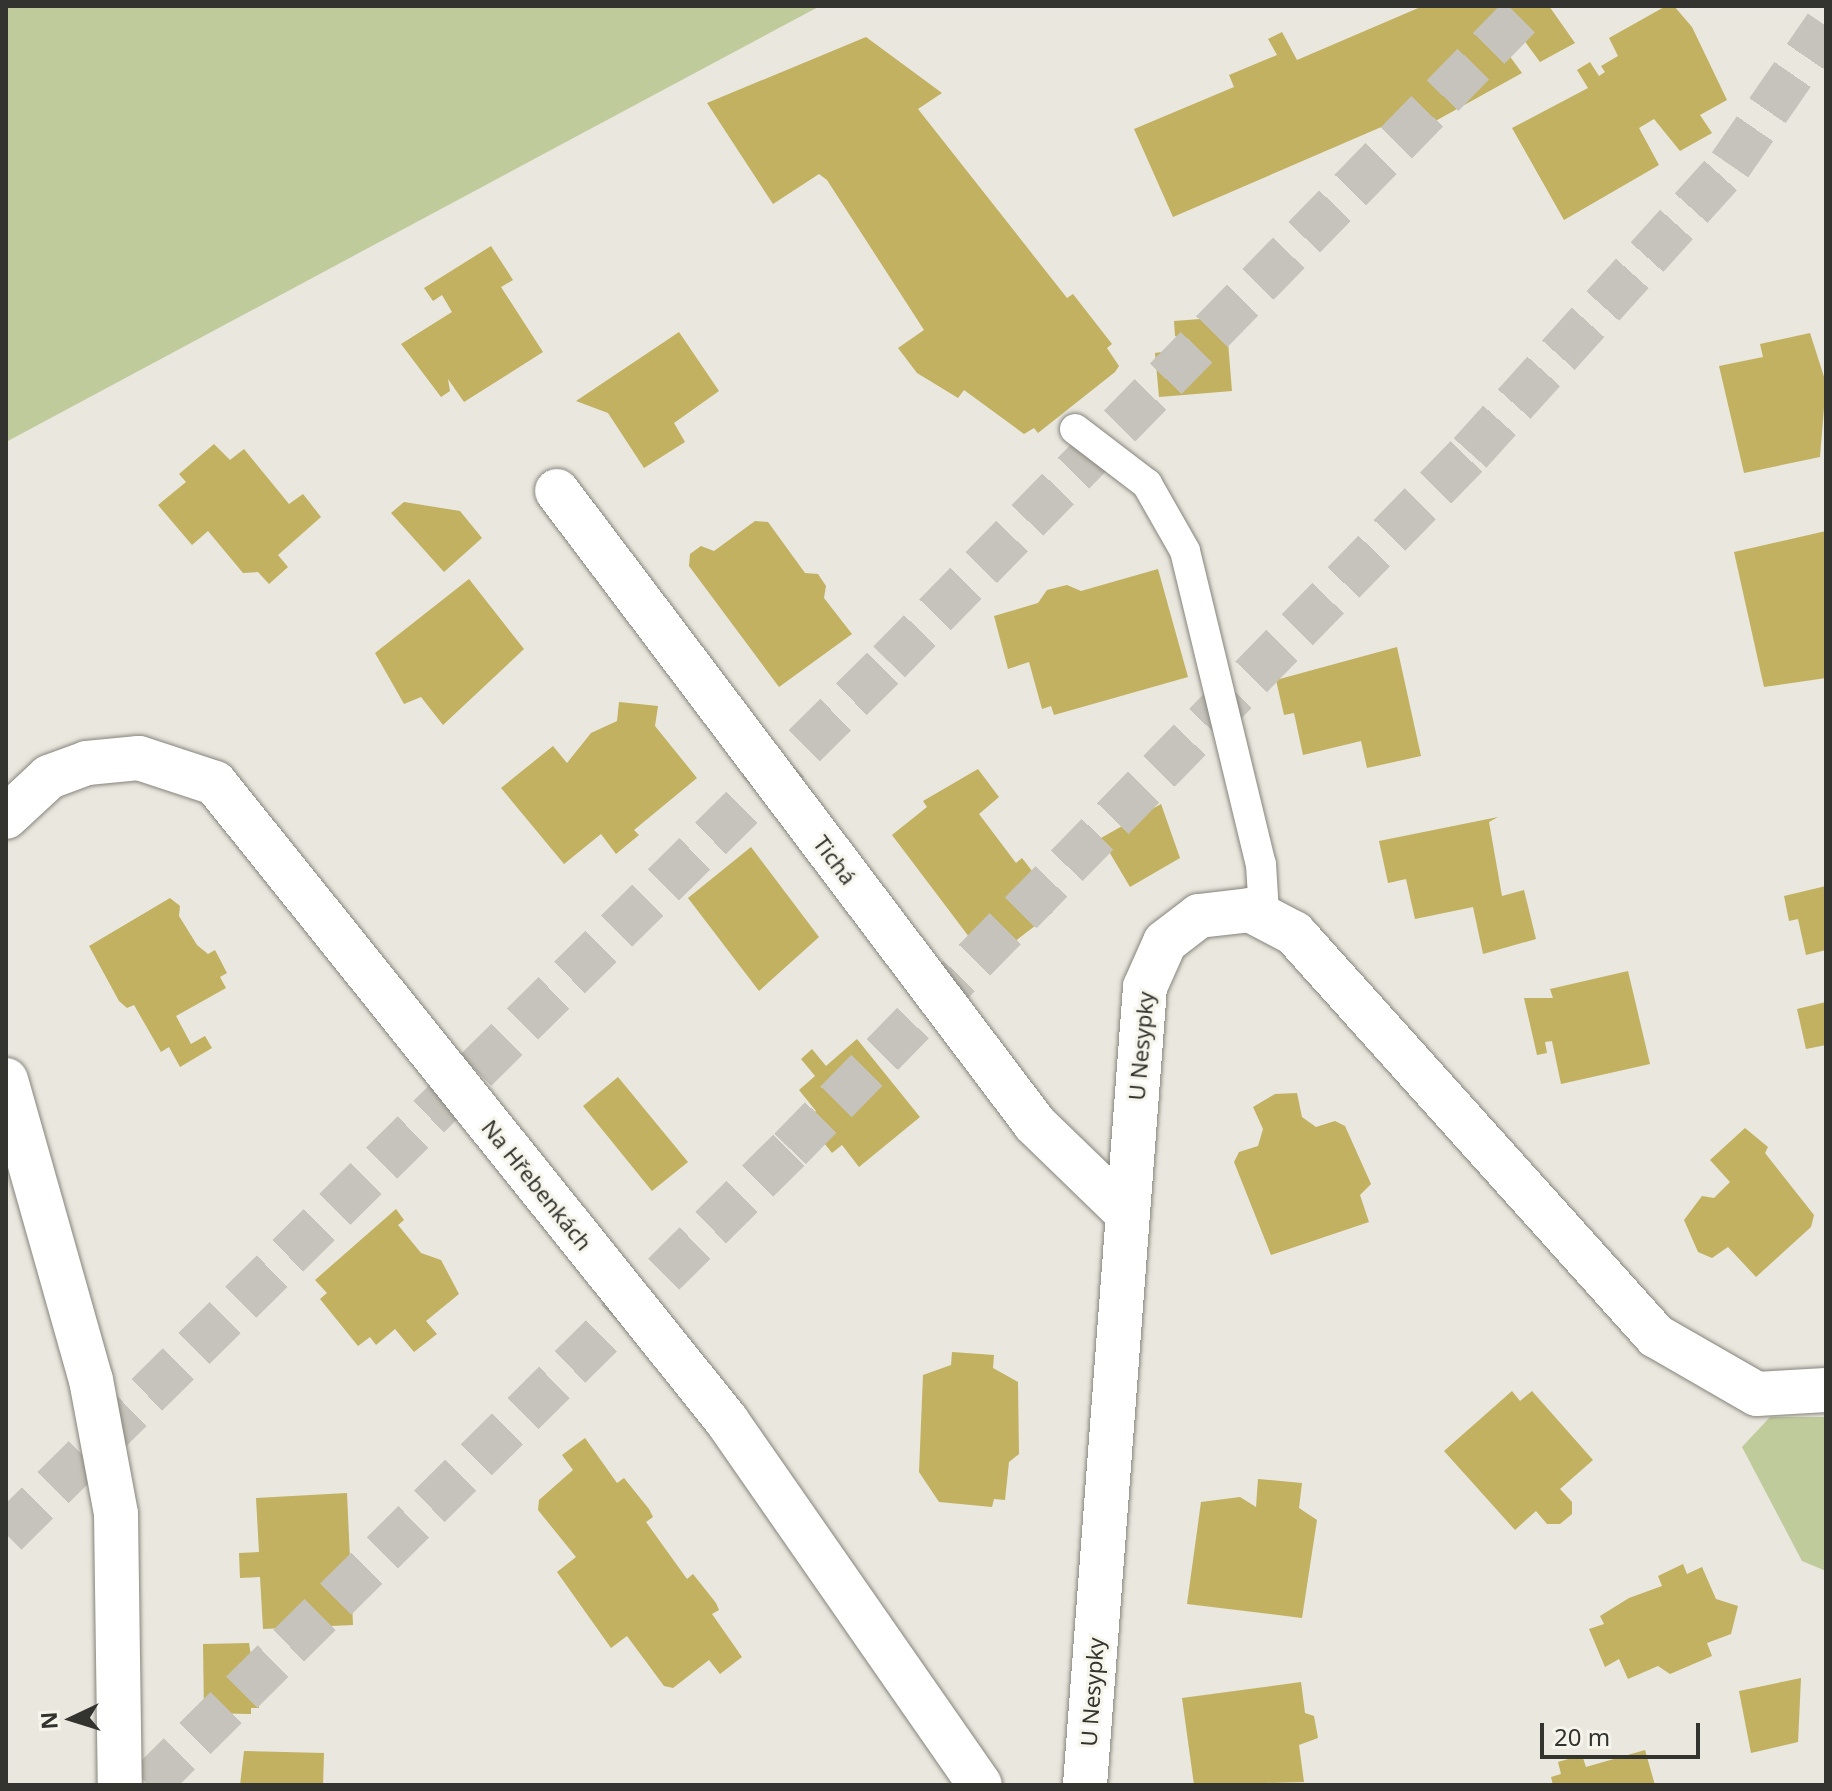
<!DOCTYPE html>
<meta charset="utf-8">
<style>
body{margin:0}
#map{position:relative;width:1832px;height:1791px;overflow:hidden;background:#e9e7de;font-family:"Noto Sans",sans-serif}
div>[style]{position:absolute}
.green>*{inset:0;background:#c0cb9c}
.building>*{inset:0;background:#c1b160}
.highway-tunnel>*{height:44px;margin-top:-22px;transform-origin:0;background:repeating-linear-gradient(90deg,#c5c3bb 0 44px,transparent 0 66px)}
.roads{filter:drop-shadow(0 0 2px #86847b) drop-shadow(0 0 2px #86847b)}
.lane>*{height:30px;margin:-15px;padding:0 15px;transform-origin:15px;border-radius:15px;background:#fff}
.street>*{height:44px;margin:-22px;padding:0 22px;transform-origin:22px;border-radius:22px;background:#fff}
.secondary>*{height:44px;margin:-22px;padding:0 22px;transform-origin:22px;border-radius:22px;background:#fff}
span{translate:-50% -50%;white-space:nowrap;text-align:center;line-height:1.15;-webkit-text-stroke:6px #f6f5eb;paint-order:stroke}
.street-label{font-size:22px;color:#33332f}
.frame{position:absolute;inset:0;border:8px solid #33332f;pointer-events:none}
.north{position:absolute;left:32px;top:1679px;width:80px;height:80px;-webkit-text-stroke:6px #f6f5eb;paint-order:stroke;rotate:266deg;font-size:22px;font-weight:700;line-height:32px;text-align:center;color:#33332f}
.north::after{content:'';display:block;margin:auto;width:28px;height:36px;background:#33332f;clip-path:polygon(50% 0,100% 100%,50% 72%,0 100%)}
.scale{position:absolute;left:1540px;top:1723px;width:160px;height:36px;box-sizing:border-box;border:4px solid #33332f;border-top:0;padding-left:10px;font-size:24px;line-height:28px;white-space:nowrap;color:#33332f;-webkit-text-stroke:6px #f6f5eb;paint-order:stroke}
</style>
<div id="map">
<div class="green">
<i style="clip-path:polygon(6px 6px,820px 6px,6px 442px)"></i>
<i style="clip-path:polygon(1770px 1417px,1826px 1417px,1826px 1571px,1802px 1561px,1742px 1447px)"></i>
</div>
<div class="building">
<i style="clip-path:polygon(1423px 6px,1549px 6px,1575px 43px,1540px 62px,1523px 39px,1506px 51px,1522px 73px,1430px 124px,1423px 109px,1173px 217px,1134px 129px,1234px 87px,1229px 75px,1277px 55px,1268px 39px,1282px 32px,1297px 60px)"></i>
<i style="clip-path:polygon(1666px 6px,1674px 6px,1692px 27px,1727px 100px,1700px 115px,1712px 133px,1680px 151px,1654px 119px,1639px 128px,1659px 165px,1564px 220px,1512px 128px,1588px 88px,1577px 70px,1590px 62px,1599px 76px,1605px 72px,1601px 66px,1618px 56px,1609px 38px)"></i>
<i style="clip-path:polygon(866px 37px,942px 93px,918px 109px,1067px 298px,1073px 294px,1112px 344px,1107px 348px,1119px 366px,1115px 372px,1038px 433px,1034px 428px,1024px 434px,964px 390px,958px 398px,917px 373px,898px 348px,924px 330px,827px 180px,819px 174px,773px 204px,707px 103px)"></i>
<i style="clip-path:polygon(491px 246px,513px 280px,501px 287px,543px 352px,464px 402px,448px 379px,450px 391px,441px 397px,401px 344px,452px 312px,442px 295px,433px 301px,424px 288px)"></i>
<i style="clip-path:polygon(1226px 317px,1232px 391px,1159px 397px,1155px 353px,1174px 350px,1184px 339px,1175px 336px,1174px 321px)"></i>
<i style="clip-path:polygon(679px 332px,719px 391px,674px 423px,685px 442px,644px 468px,608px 413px,576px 401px)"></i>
<i style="clip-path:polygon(1810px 333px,1826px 383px,1820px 457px,1744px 473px,1719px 366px,1763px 357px,1760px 344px)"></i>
<i style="clip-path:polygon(214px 444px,230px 460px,244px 449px,289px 504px,303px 494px,321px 517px,278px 555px,288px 567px,269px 584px,258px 572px,243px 573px,208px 531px,192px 545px,158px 505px,186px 482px,179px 474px)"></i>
<i style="clip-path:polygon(404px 502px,460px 511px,482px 538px,444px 572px,391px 513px)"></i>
<i style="clip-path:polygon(755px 521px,768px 522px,805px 573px,818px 574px,826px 586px,824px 598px,852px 634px,779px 687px,689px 566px,690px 554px,701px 546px,714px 551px)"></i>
<i style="clip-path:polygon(1826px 531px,1826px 678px,1764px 687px,1734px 552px)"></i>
<i style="clip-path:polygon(1158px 569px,1188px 677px,1054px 715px,1051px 706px,1042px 709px,1029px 662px,1008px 669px,994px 616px,1038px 603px,1047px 590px,1067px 585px,1081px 591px)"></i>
<i style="clip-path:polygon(469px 579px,524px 649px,443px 725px,421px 697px,404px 704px,375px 653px)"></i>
<i style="clip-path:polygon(1397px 647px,1421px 756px,1367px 768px,1361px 741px,1303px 755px,1294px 713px,1284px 715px,1276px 680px)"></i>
<i style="clip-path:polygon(619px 702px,658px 706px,655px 726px,697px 778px,634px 830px,639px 835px,616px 854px,601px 834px,564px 864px,501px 788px,553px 746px,567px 763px,591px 733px,617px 721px)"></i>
<i style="clip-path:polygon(978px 769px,999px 797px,979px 814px,1016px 863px,1022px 858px,1039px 880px,1032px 885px,1053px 912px,988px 962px,892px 835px,927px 807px,923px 801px)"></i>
<i style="clip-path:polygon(1161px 804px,1180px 858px,1130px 887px,1101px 838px)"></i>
<i style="clip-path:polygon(1498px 817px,1489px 822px,1502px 896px,1524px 890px,1536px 939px,1483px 954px,1473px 907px,1415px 919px,1406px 879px,1388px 883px,1379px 841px)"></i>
<i style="clip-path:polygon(751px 847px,819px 937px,759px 991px,688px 898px)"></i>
<i style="clip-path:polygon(1826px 886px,1826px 950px,1806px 955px,1798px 919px,1789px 921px,1784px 896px)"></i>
<i style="clip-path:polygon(170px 898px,180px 906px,179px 916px,197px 945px,208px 954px,215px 950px,227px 973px,220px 977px,226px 988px,176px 1016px,191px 1044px,205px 1036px,212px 1048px,180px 1067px,169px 1047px,161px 1052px,134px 1005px,127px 1008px,119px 1001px,89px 946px)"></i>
<i style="clip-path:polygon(1628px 971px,1650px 1064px,1561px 1084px,1552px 1041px,1545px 1042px,1547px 1053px,1537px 1055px,1524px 998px,1553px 998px,1550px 989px)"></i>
<i style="clip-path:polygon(1826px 1002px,1826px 1045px,1806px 1049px,1797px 1009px)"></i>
<i style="clip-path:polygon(857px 1039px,920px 1117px,859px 1167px,842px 1145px,832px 1153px,806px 1120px,816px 1111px,799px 1090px,815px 1076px,801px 1059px,812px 1049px,826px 1066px)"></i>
<i style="clip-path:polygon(618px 1077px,688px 1162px,652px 1191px,583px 1106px)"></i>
<i style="clip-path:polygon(1297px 1093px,1302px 1117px,1316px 1127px,1335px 1121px,1345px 1126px,1371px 1184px,1360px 1195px,1369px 1222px,1271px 1255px,1234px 1162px,1239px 1152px,1258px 1146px,1263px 1129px,1253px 1107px,1275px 1094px)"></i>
<i style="clip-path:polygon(1745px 1128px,1768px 1147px,1765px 1153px,1814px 1215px,1811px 1227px,1756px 1277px,1728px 1247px,1712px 1258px,1698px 1252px,1684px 1220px,1702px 1196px,1714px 1198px,1730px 1182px,1710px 1160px)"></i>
<i style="clip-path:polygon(396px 1209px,404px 1220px,398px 1225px,421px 1253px,441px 1260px,459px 1294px,426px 1321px,437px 1334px,414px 1352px,395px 1329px,376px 1345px,370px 1337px,358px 1346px,320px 1299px,327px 1293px,315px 1280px)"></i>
<i style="clip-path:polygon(952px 1352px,994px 1355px,993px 1368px,1018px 1382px,1019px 1454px,1009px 1462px,1005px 1500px,994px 1499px,992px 1507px,939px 1502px,919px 1472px,923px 1375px,951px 1365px)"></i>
<i style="clip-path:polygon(1512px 1391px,1520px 1401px,1532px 1391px,1593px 1460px,1560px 1489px,1572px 1502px,1572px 1514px,1560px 1524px,1547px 1524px,1536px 1511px,1515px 1530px,1444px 1451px)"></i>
<i style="clip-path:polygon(585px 1438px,617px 1483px,624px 1478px,649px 1509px,653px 1517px,646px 1522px,687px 1579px,693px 1574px,716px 1603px,719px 1610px,712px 1614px,742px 1657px,720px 1674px,709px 1660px,673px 1688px,664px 1686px,627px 1636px,611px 1648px,557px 1572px,576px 1557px,538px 1510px,539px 1500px,573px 1470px,562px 1455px)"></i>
<i style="clip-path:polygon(1258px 1479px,1302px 1483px,1299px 1508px,1317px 1520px,1302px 1618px,1187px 1604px,1201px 1502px,1240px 1497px,1256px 1507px)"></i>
<i style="clip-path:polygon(347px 1493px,353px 1625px,263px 1629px,260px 1577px,240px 1578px,239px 1553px,259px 1552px,256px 1498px)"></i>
<i style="clip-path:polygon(1683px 1564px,1687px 1574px,1702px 1567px,1716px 1599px,1738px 1606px,1731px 1634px,1707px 1643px,1712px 1656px,1670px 1674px,1658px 1666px,1628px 1679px,1619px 1659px,1605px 1667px,1589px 1629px,1604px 1624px,1600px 1616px,1629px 1598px,1662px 1586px,1658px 1576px)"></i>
<i style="clip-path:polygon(249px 1643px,259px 1708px,251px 1708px,251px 1714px,204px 1713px,203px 1644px)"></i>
<i style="clip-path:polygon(1801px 1678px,1798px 1742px,1751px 1753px,1739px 1691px)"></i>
<i style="clip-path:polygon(1301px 1682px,1305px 1713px,1314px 1716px,1318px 1738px,1299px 1745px,1304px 1782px,1194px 1785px,1182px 1698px)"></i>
<i style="clip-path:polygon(1645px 1750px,1655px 1785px,1553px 1785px,1551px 1777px,1561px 1774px,1558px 1762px,1582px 1755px,1586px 1767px)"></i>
<i style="clip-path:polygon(244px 1751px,324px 1753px,323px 1785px,240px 1785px)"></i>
</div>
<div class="highway-tunnel">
<i style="left:6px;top:1534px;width:1241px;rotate:-44.64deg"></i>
<i style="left:889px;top:662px;width:917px;rotate:-45.66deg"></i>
<i style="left:148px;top:1785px;width:904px;rotate:-44.73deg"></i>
<i style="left:790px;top:1149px;width:973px;rotate:-45.67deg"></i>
<i style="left:1470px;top:453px;width:388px;rotate:-47.9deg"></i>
<i style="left:1730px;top:165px;width:169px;rotate:-55.4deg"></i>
</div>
<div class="roads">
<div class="lane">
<i style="left:1075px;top:429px;width:91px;rotate:37.4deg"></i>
<i style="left:1147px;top:484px;width:77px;rotate:60.4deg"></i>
<i style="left:1185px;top:551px;width:322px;rotate:76.4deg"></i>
<i style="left:1261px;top:864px;width:49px;rotate:86.5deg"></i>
</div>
<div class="street">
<i style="left:557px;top:491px;width:793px;rotate:52.94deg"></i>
<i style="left:1035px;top:1124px;width:129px;rotate:44.1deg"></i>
<i style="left:1085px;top:1785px;width:800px;rotate:-85.7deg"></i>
<i style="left:1145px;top:987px;width:49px;rotate:-66deg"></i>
<i style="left:1165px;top:942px;width:43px;rotate:-37.4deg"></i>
<i style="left:1199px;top:916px;width:51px;rotate:-6.7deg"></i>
<i style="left:1250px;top:910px;width:50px;rotate:27.6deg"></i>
<i style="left:1294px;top:933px;width:542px;rotate:48.07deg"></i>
<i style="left:1656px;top:1336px;width:116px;rotate:29.9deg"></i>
<i style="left:1757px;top:1394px;width:69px;rotate:-3.3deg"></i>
</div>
<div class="secondary">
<i style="left:6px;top:817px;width:59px;rotate:-42.9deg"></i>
<i style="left:49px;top:777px;width:40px;rotate:-20.2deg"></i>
<i style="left:87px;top:763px;width:52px;rotate:-5.5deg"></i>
<i style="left:139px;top:758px;width:80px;rotate:18.2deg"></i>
<i style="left:215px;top:783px;width:818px;rotate:51.25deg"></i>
<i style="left:727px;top:1421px;width:443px;rotate:55.2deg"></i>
<i style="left:6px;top:1080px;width:312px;rotate:74.2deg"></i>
<i style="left:91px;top:1380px;width:136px;rotate:79.4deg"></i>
<i style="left:116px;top:1514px;width:271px;rotate:89.2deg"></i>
</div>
</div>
<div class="street-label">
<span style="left:835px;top:860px;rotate:53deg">Tichá</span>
<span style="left:1141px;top:1046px;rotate:-85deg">U Nesypky</span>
<span style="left:537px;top:1185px;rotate:51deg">Na Hřebenkách</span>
<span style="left:1092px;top:1692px;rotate:-86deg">U Nesypky</span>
</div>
<div class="frame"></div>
<div class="north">N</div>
<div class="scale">20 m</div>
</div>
